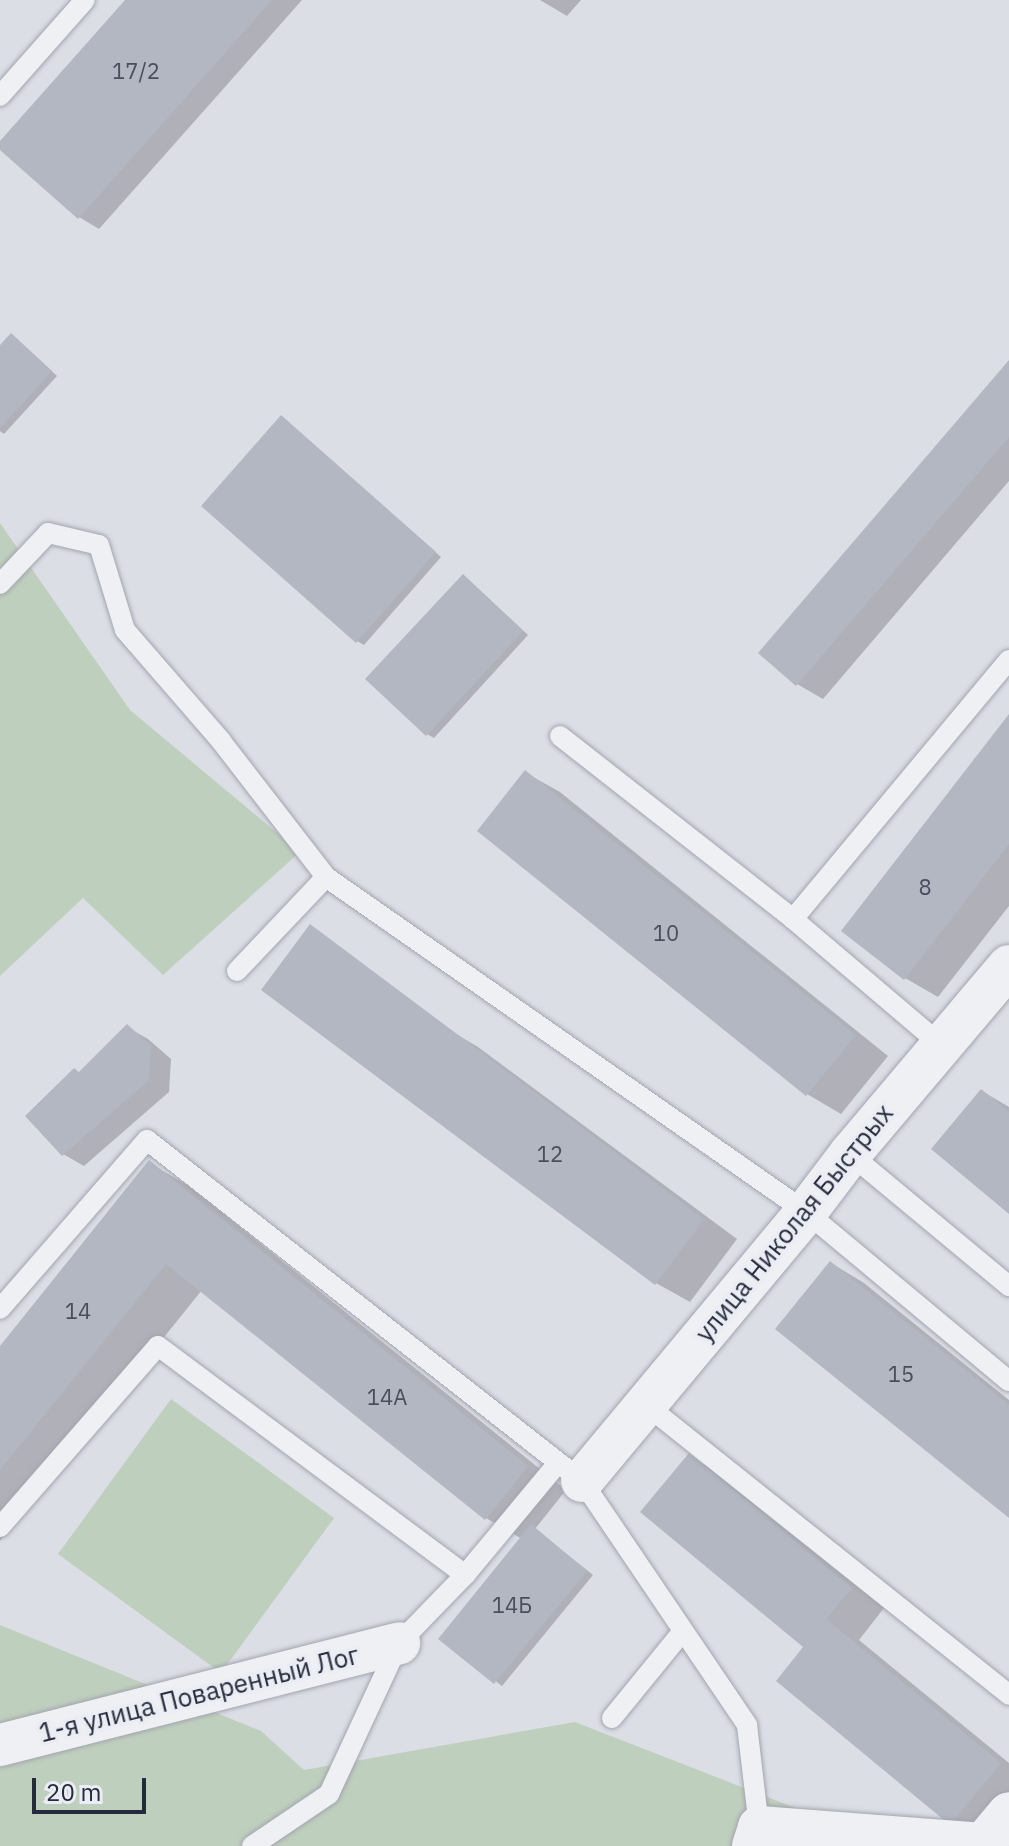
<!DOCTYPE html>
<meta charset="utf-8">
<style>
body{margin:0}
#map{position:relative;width:1009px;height:1846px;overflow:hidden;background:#dcdee6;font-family:"IBM Plex Sans",sans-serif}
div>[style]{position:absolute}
.green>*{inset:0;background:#bfcfbd}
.shadow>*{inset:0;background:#0003}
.building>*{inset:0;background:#b3b7c2}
.roads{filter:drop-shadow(0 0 2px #a2a5af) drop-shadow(0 0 2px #a2a5af)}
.lane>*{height:20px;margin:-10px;padding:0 10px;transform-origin:10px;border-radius:10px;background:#eef0f4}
.street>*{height:42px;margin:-21px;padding:0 21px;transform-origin:21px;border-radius:21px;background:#eef0f4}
span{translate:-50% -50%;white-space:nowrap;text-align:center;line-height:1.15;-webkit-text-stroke:7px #ebedf4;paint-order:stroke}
.number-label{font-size:22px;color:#494e5d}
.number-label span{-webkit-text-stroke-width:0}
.street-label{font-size:26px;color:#262b3b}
.scale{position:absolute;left:32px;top:1778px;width:114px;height:36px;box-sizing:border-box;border:4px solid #262b3b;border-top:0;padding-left:10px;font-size:24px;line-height:28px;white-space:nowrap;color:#262b3b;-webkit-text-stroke:6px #ebedf4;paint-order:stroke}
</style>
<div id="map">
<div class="green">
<i style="clip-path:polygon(0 523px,130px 710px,300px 852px,163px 975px,83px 898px,0 976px)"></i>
<i style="clip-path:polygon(171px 1399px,334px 1518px,221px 1673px,58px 1554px)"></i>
<i style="clip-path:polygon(0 1625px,261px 1731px,304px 1770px,575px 1722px,893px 1846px,0 1846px)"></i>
</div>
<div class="shadow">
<i style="clip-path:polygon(128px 0,302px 0,99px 229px,79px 217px,0 144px)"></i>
<i style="clip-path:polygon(540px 0,581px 0,567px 16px)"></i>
<i style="clip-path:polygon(18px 340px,57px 376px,4px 434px,0 431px,0 348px)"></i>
<i style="clip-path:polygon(1009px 363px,1009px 481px,823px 699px,797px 684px)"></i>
<i style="clip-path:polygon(287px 422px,441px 557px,364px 645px,357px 641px)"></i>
<i style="clip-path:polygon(469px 580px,528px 635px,434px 738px,427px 734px)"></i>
<i style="clip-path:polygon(1009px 718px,1009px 906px,938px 997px,905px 978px)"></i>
<i style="clip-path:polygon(526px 773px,560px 792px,888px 1056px,841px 1114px,807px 1094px,480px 831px)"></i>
<i style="clip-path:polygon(127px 1027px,148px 1039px,171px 1059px,169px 1092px,84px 1166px,63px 1154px,80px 1074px)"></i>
<i style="clip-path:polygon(451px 1031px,478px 1047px,737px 1239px,690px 1302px,656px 1283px)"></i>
<i style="clip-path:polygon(982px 1091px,1009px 1107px,1009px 1211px)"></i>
<i style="clip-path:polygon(149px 1163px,189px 1186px,566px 1490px,535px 1529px,593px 1575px,502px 1686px,440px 1638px,522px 1539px,486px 1518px,202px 1290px,0 1541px,0 1349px)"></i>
<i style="clip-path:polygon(831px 1263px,864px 1283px,1009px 1400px,1009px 1515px)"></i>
<i style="clip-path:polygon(689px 1456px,723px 1475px,884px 1608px,859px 1640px,1009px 1763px,1009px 1813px,985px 1842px,951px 1823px,806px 1647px)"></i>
</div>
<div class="building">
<i style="clip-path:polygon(125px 0,272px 0,78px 219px,0 150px,0 141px)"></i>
<i style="clip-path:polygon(11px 333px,52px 371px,0 428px,0 345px)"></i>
<i style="clip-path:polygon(1009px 360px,1009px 437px,796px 686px,758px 653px)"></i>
<i style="clip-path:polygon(281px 415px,436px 552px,356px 643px,201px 506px)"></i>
<i style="clip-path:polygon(463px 574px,523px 631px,426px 736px,365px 679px)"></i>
<i style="clip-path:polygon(1009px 714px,1009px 844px,904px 980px,841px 931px)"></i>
<i style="clip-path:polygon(525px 770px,856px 1035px,806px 1096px,477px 831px)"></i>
<i style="clip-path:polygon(310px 924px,704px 1219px,655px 1285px,261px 990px)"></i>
<i style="clip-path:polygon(127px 1024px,151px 1046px,149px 1080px,62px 1156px,25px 1116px,74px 1068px,79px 1072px)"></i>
<i style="clip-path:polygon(981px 1089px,1009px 1112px,1009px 1214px,931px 1149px)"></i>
<i style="clip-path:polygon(149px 1160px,528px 1466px,485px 1520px,166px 1264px,0 1470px,0 1346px)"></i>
<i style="clip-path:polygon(830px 1261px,1009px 1405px,1009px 1518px,775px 1329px)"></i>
<i style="clip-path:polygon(689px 1453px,852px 1588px,826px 1619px,1001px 1763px,950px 1825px,776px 1681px,803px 1647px,640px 1512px)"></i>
<i style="clip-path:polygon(531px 1524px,587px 1571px,494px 1684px,438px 1639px)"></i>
</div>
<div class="roads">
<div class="lane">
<i style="left:0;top:96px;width:128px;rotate:-48.5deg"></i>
<i style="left:0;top:584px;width:70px;rotate:-46.7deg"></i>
<i style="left:48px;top:533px;width:52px;rotate:13.2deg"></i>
<i style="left:99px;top:545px;width:89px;rotate:73deg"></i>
<i style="left:125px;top:630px;width:147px;rotate:49.1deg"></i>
<i style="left:221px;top:741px;width:172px;rotate:52.3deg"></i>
<i style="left:560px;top:736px;width:296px;rotate:38.1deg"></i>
<i style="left:793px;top:919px;width:194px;rotate:40.4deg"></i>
<i style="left:793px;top:919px;width:337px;rotate:-50.2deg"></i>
<i style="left:237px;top:971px;width:129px;rotate:-46.6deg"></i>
<i style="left:326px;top:877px;width:585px;rotate:34.91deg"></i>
<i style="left:806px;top:1212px;width:264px;rotate:39.8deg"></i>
<i style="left:850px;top:1154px;width:207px;rotate:39.7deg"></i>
<i style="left:0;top:1309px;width:224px;rotate:-49deg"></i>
<i style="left:147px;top:1140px;width:553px;rotate:38.09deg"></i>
<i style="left:582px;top:1481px;width:295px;rotate:55.9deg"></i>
<i style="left:747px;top:1725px;width:103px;rotate:83.3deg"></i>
<i style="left:645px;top:1404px;width:466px;rotate:38.6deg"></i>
<i style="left:0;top:1527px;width:240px;rotate:-48.9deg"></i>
<i style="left:158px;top:1346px;width:383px;rotate:36.7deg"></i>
<i style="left:465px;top:1575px;width:146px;rotate:-50.3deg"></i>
<i style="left:612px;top:1718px;width:112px;rotate:-50.8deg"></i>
<i style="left:252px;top:1846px;width:93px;rotate:-34deg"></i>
<i style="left:329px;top:1794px;width:166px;rotate:-65.1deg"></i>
<i style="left:399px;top:1643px;width:95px;rotate:-45.9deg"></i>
</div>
<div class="street">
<i style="left:582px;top:1481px;width:350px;rotate:-50.2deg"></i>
<i style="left:806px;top:1212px;width:73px;rotate:-52.8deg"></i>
<i style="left:850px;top:1154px;width:246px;rotate:-49.8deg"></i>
<i style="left:0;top:1745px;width:412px;rotate:-14.3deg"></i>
<i style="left:983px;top:1844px;width:40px;rotate:-50deg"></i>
<i style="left:753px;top:1846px;width:20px;rotate:-72deg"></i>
<i style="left:759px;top:1827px;width:225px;rotate:4.3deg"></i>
</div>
</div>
<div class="number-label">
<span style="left:136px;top:71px">17/2</span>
<span style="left:925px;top:887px">8</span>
<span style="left:666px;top:933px">10</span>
<span style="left:550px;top:1154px">12</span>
<span style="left:78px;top:1311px">14</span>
<span style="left:901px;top:1374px">15</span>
<span style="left:387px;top:1397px">14А</span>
<span style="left:512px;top:1605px">14Б</span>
</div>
<div class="street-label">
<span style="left:794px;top:1223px;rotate:-51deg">улица Николая Быстрых</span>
<span style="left:199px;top:1694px;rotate:-14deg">1-я улица Поваренный Лог</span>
</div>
<div class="scale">20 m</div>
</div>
